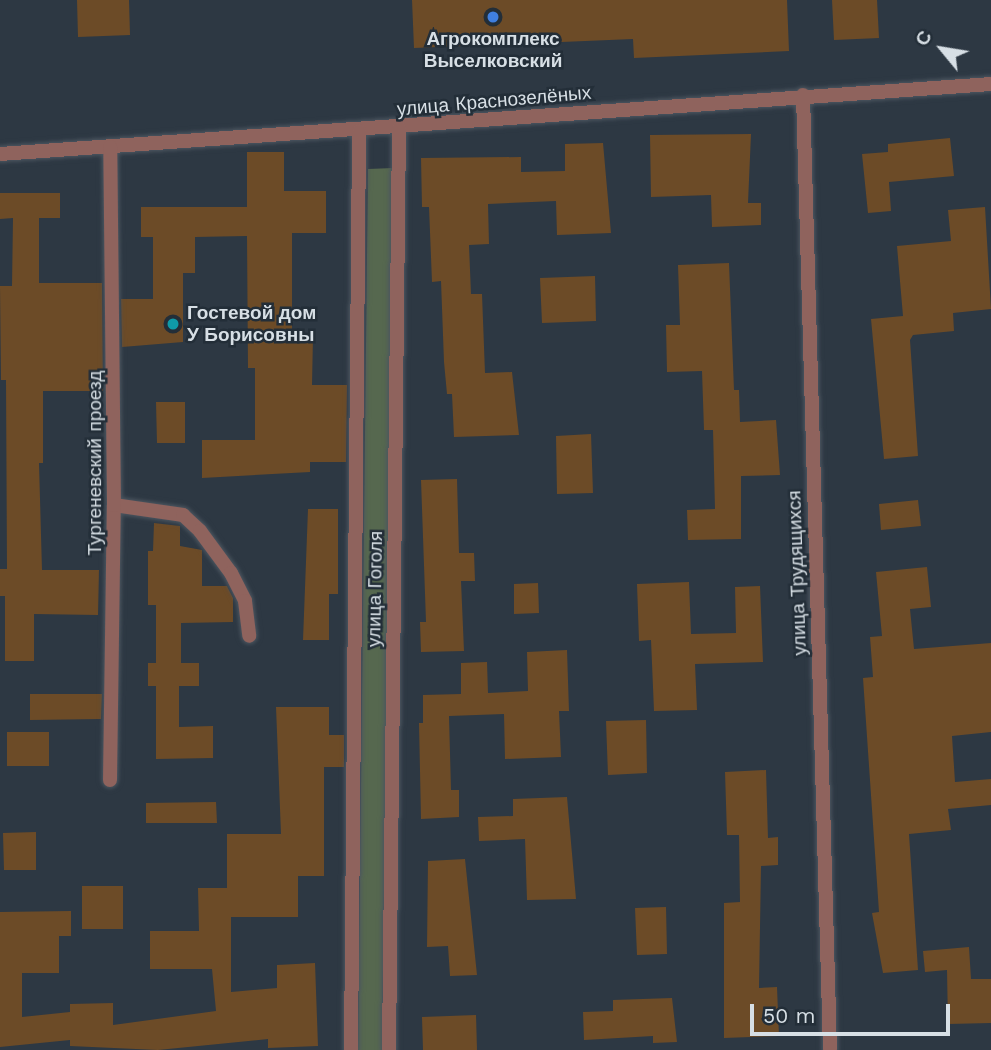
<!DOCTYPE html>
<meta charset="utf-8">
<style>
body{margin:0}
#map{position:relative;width:991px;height:1050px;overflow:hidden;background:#2d3843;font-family:"Work Sans",sans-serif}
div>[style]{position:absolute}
.green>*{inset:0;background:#56684f}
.building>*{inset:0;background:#6c4b27}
.roads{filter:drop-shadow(0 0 2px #4c5660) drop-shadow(0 0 2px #4c5660)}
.street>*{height:14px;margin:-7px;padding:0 7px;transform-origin:7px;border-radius:7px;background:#8f635d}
.dots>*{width:19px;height:19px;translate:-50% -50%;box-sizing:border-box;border:4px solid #232e38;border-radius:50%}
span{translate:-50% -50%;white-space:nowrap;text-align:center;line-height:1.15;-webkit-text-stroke:5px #232e38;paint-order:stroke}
.poi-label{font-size:19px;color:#d7dfe5;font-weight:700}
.left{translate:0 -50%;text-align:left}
.street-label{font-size:19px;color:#d7dfe5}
.north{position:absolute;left:907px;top:14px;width:70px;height:70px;-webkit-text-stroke:5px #232e38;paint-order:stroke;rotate:300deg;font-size:19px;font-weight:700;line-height:28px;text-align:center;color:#d7dfe5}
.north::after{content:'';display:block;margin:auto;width:24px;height:32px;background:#d7dfe5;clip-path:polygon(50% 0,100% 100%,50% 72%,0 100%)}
.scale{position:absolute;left:750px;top:1004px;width:200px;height:32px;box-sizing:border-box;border:4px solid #d7dfe5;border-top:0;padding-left:9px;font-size:21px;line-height:24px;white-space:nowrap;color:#d7dfe5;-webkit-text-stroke:5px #232e38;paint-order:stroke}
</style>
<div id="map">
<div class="green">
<i style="clip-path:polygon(393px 168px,382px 1050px,358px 1050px,368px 169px)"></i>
</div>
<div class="building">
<i style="clip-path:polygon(77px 0,129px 0,130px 35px,78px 37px)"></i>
<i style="clip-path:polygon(412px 0,787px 0,789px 51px,634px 58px,633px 39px,414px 48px)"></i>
<i style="clip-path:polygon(832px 0,877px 0,879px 38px,834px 40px)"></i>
<i style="clip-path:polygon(751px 134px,748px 203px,761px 203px,761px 225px,712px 227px,711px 195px,651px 197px,650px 135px)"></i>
<i style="clip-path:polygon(950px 138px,954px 176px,889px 182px,891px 211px,868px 213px,862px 154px,888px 152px,888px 144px)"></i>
<i style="clip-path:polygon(603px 143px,611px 233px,557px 235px,556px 201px,488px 204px,489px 244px,469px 245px,471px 294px,482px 294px,485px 373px,512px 372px,519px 435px,454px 437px,452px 394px,447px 394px,444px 362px,441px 281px,432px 282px,429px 207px,422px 207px,421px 158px,521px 157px,521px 172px,565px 171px,565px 144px)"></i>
<i style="clip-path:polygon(247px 152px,284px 152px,284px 191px,326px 191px,326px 233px,292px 233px,292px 337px,313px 337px,312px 385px,347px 385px,346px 462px,310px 462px,310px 472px,202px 478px,202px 440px,255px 440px,255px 368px,248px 368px,247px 236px,195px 237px,195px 273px,183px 273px,183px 342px,122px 347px,121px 299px,153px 299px,153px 237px,141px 237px,141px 207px,247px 207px)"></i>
<i style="clip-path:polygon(0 193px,60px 193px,60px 218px,39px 218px,39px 283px,102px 283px,103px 391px,43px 391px,43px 463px,39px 463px,42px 570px,99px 570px,98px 615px,34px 614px,34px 661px,5px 661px,5px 596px,0 596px,0 569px,7px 569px,6px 380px,1px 380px,0 286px,12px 286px,13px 218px,0 219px)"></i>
<i style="clip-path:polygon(985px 207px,991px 309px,953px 313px,954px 331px,913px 335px,910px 340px,918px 456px,884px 459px,871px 319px,903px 316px,897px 246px,951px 241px,948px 210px)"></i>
<i style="clip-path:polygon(729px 263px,734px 390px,739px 390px,740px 422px,776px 420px,780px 475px,741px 476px,741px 539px,688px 540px,687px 510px,715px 509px,713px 430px,704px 430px,702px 371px,667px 372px,666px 325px,680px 325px,678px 265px)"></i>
<i style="clip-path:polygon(595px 276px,596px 321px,542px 323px,540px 278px)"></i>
<i style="clip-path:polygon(156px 402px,185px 402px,185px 443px,157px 443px)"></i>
<i style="clip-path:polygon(591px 434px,593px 493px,557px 494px,556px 436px)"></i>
<i style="clip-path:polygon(457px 479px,459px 553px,474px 553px,475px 581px,461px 581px,464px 651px,421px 652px,420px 622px,426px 622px,421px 480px)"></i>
<i style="clip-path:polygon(918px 500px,921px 526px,881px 530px,879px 504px)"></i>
<i style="clip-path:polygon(308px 509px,338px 509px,338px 594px,329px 594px,329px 640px,303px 640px)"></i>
<i style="clip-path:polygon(154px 523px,180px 526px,180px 546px,202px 550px,202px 586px,227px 586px,233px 598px,233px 622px,181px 623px,181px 663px,199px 663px,199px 686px,179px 686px,179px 727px,213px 726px,213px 758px,156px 759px,156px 686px,148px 686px,148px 663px,156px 663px,156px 605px,148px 605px,148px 551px,153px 551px)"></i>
<i style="clip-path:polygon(927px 567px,931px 607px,910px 609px,914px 649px,991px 643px,991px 732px,952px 736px,955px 782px,991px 779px,991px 805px,948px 809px,951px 830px,909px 834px,918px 970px,883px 973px,872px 913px,879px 912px,863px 678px,873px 677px,870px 637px,882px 636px,876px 572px)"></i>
<i style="clip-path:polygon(689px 582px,691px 634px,736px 633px,735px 587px,760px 586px,763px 662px,695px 664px,697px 710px,654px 711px,651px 640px,639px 641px,637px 584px)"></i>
<i style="clip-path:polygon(538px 583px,539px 613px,514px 614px,514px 584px)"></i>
<i style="clip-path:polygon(567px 650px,569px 711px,559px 711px,561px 757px,505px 759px,504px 714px,449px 716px,451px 790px,459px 790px,459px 817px,421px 819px,419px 723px,423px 723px,423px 695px,461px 694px,461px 663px,487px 662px,488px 693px,528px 691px,527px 652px)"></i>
<i style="clip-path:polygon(30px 694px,102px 694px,101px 719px,30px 720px)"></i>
<i style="clip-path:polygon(276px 707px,329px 707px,329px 735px,344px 735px,344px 767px,324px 767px,324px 876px,298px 876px,298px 917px,231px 917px,231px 992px,277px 988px,277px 965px,315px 963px,318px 1046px,268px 1048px,268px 1039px,158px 1050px,70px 1046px,70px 1040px,0 1047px,0 912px,71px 911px,71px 936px,59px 936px,59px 973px,22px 973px,22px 1017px,70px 1012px,70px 1004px,113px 1003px,113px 1025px,216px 1011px,212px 969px,150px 969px,150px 931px,199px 931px,198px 888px,227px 888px,227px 834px,281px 834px)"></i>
<i style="clip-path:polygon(646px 720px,647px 773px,608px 775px,606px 721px)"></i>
<i style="clip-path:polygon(7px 732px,49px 732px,49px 766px,7px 766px)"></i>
<i style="clip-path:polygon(766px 770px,768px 838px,778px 837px,778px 865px,761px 866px,759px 988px,777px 987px,779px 1036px,724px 1038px,724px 903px,740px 902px,739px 835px,727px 835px,725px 772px)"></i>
<i style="clip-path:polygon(567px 797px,576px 899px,527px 900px,525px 839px,479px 841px,478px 817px,513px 816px,513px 799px)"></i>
<i style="clip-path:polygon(216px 802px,217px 823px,146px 823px,146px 803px)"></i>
<i style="clip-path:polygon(36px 832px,36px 870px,4px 870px,3px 833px)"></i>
<i style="clip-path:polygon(465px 859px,477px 975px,450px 976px,448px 946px,427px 947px,428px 861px)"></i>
<i style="clip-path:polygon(82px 886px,123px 886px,123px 929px,82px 929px)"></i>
<i style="clip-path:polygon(666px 907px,667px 954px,637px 955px,635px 908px)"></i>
<i style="clip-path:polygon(969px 947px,971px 979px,991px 979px,991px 1023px,948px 1024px,947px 970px,925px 972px,923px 951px)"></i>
<i style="clip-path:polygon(672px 998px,677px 1042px,653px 1043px,653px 1036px,584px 1040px,583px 1012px,613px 1011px,613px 1000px)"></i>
<i style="clip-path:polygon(476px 1015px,477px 1050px,423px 1050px,422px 1017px)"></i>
</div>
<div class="roads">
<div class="street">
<i style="left:803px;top:95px;width:955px;rotate:88.38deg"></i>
<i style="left:0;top:154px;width:993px;rotate:-4.04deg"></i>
<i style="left:114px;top:505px;width:70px;rotate:8.2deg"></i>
<i style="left:183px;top:515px;width:23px;rotate:43deg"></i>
<i style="left:200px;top:531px;width:52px;rotate:53.6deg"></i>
<i style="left:231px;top:573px;width:31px;rotate:63deg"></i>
<i style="left:245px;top:601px;width:35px;rotate:83deg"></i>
<i style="left:110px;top:780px;width:275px;rotate:-89.2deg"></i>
<i style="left:114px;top:505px;width:358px;rotate:-90.6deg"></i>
<i style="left:351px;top:1050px;width:919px;rotate:-89.5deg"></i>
<i style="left:389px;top:1050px;width:922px;rotate:-89.38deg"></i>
</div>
</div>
<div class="dots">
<i style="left:493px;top:17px;background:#3f7fe0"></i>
<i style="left:173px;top:324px;background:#0f9aa8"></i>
</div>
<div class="poi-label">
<span style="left:493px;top:50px">Агрокомплекс<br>Выселковский</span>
<span class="left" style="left:187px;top:324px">Гостевой дом<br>У Борисовны</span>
</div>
<div class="street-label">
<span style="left:494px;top:101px;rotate:-5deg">улица Краснозелёных</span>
<span style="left:95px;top:463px;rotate:-90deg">Тургеневский проезд</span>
<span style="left:797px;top:573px;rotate:-92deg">улица Трудящихся</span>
<span style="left:375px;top:589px;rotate:-89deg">улица Гоголя</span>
</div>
<div class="north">С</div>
<div class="scale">50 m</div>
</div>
